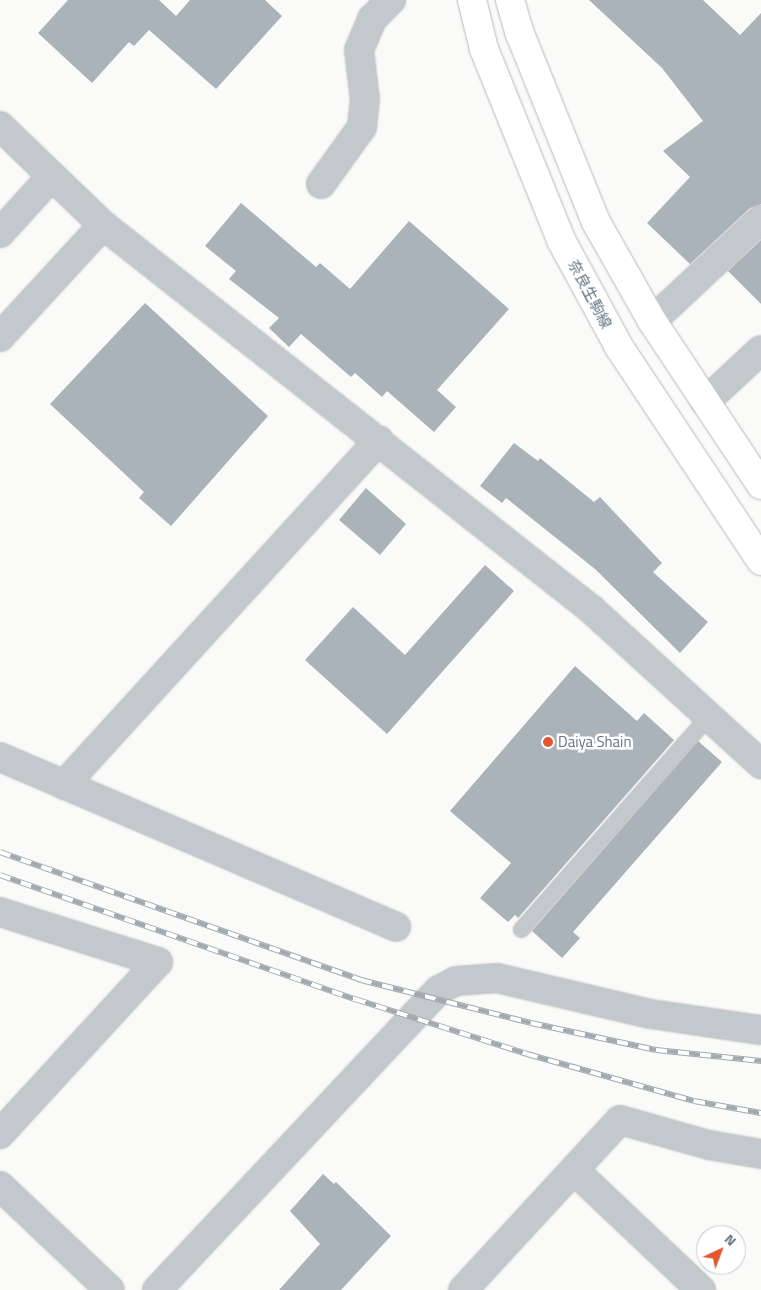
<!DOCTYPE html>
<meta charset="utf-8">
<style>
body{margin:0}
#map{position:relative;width:761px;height:1290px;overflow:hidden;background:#fafaf8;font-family:"Titillium Web","Noto Sans JP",sans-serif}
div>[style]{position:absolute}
.building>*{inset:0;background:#aab3b9}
.roads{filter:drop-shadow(0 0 1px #b5babe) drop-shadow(0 0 1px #b5babe)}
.service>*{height:15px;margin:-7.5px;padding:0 7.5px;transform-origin:7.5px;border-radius:7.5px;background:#c3c8cc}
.minor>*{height:28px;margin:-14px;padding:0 14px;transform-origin:14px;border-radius:14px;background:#c3c8cc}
.tertiary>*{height:28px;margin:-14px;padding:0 14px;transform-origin:14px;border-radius:14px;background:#c3c8cc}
.primary>*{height:28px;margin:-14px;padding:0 14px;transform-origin:14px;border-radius:14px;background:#fff}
.rail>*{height:5.5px;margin-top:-2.75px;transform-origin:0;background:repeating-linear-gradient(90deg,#fff 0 11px,#a2aab0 0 22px);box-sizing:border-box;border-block:1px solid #a2aab0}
.dots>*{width:14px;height:14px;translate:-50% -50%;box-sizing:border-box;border:2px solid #fff;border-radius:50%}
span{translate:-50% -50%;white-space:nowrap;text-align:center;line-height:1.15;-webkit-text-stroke:5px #fff;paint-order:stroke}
.street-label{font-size:15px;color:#657683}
.poi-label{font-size:15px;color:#657683}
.left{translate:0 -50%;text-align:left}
.north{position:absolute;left:696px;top:1225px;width:50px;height:50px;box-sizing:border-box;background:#fff;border:1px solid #c1c8cd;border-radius:50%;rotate:43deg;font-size:14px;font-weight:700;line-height:20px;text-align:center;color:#657683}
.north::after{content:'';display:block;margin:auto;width:18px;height:22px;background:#e4572e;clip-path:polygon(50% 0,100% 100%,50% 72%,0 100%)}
</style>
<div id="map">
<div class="building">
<i style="clip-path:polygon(68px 0,159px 0,176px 16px,190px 0,265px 0,282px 16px,216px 89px,149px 30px,134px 46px,129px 42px,92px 83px,38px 33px)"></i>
<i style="clip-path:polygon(589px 0,703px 0,740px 35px,761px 13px,761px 204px,750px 208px,690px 264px,647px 223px,690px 177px,663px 151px,703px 121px,662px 68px)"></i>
<i style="clip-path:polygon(241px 203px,316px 267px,320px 263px,350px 289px,409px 221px,509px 309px,437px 390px,456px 407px,434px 432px,387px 391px,382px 397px,355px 373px,351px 377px,301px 334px,289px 347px,269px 328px,279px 318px,229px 279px,236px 271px,205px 246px)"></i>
<i style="clip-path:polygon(761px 240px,761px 304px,728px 271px)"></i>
<i style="clip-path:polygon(145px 303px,268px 416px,171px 526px,139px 498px,144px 492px,50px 404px)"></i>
<i style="clip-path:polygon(514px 443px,538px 461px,540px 458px,594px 502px,600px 497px,662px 563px,653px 572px,708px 622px,680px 653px,595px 569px,506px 498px,502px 503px,480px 486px)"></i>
<i style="clip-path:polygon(366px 488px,406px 524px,380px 555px,339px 520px)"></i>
<i style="clip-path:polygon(485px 565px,514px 591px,387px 734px,305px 660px,353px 607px,405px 655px)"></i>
<i style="clip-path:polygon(575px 666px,637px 721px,644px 713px,674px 740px,518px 918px,515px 915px,508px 922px,480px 898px,511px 863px,450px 811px)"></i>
<i style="clip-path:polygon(698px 741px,722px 762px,573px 932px,580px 938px,562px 958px,532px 931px)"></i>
<i style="clip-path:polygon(323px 1174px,334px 1184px,336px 1182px,391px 1236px,341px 1290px,279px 1290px,320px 1244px,290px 1211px)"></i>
</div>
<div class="roads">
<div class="service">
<i style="left:521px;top:929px;width:283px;rotate:-48.7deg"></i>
</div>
<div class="minor">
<i style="left:321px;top:184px;width:70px;rotate:-54.3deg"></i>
<i style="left:362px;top:127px;width:27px;rotate:-84deg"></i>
<i style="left:365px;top:100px;width:50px;rotate:-96.8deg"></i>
<i style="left:359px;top:50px;width:34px;rotate:-67deg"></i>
<i style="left:372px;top:19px;width:27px;rotate:-45deg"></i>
<i style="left:0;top:233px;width:76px;rotate:-47.7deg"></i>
<i style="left:652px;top:321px;width:149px;rotate:-43.1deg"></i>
<i style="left:0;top:337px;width:152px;rotate:-47.4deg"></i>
<i style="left:705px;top:402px;width:76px;rotate:-42.9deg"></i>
<i style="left:0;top:757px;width:431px;rotate:23.2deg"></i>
<i style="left:64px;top:785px;width:467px;rotate:-47.6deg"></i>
<i style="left:0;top:912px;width:166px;rotate:17.6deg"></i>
<i style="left:158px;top:962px;width:234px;rotate:132.6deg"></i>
<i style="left:574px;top:1170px;width:175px;rotate:43.4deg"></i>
<i style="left:0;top:1186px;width:151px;rotate:43.4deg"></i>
<i style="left:463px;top:1290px;width:231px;rotate:-47.3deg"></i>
<i style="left:620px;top:1120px;width:92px;rotate:15.7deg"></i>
<i style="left:709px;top:1145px;width:53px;rotate:9.8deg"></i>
</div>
<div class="tertiary">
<i style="left:0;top:126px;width:143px;rotate:43.9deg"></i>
<i style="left:103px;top:225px;width:621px;rotate:38.2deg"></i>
<i style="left:591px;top:609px;width:230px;rotate:42.4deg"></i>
<i style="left:157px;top:1290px;width:412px;rotate:-46.8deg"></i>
<i style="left:439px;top:990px;width:19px;rotate:-28deg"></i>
<i style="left:456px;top:981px;width:41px;rotate:-4.2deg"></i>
<i style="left:497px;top:978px;width:158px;rotate:13.2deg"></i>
<i style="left:651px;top:1014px;width:111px;rotate:8.3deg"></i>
</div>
<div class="primary">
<i style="left:472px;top:0;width:50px;rotate:76.2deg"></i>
<i style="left:484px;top:49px;width:206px;rotate:68deg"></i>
<i style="left:561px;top:240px;width:122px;rotate:61.5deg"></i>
<i style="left:619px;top:347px;width:257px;rotate:56.4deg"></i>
<i style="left:510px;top:0;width:35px;rotate:74deg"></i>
<i style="left:520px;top:34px;width:203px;rotate:68deg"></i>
<i style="left:596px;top:222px;width:114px;rotate:60.5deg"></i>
<i style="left:652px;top:321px;width:197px;rotate:56.4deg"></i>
</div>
</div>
<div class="rail">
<i style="left:0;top:852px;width:383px;rotate:19.5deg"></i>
<i style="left:361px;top:980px;width:175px;rotate:14.2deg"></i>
<i style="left:531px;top:1023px;width:128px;rotate:12.2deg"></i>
<i style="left:656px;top:1050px;width:106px;rotate:6deg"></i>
<i style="left:0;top:875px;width:376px;rotate:19.3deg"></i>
<i style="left:355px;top:999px;width:181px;rotate:17.7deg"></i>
<i style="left:527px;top:1054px;width:173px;rotate:15.7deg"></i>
<i style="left:694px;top:1101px;width:68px;rotate:10.2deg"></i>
</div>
<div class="dots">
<i style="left:548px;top:742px;background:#e4572e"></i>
</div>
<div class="street-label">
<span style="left:590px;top:294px;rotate:62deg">奈良生駒線</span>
</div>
<div class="poi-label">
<span class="left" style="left:558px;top:742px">Daiya Shain</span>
</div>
<div class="north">N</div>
</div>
